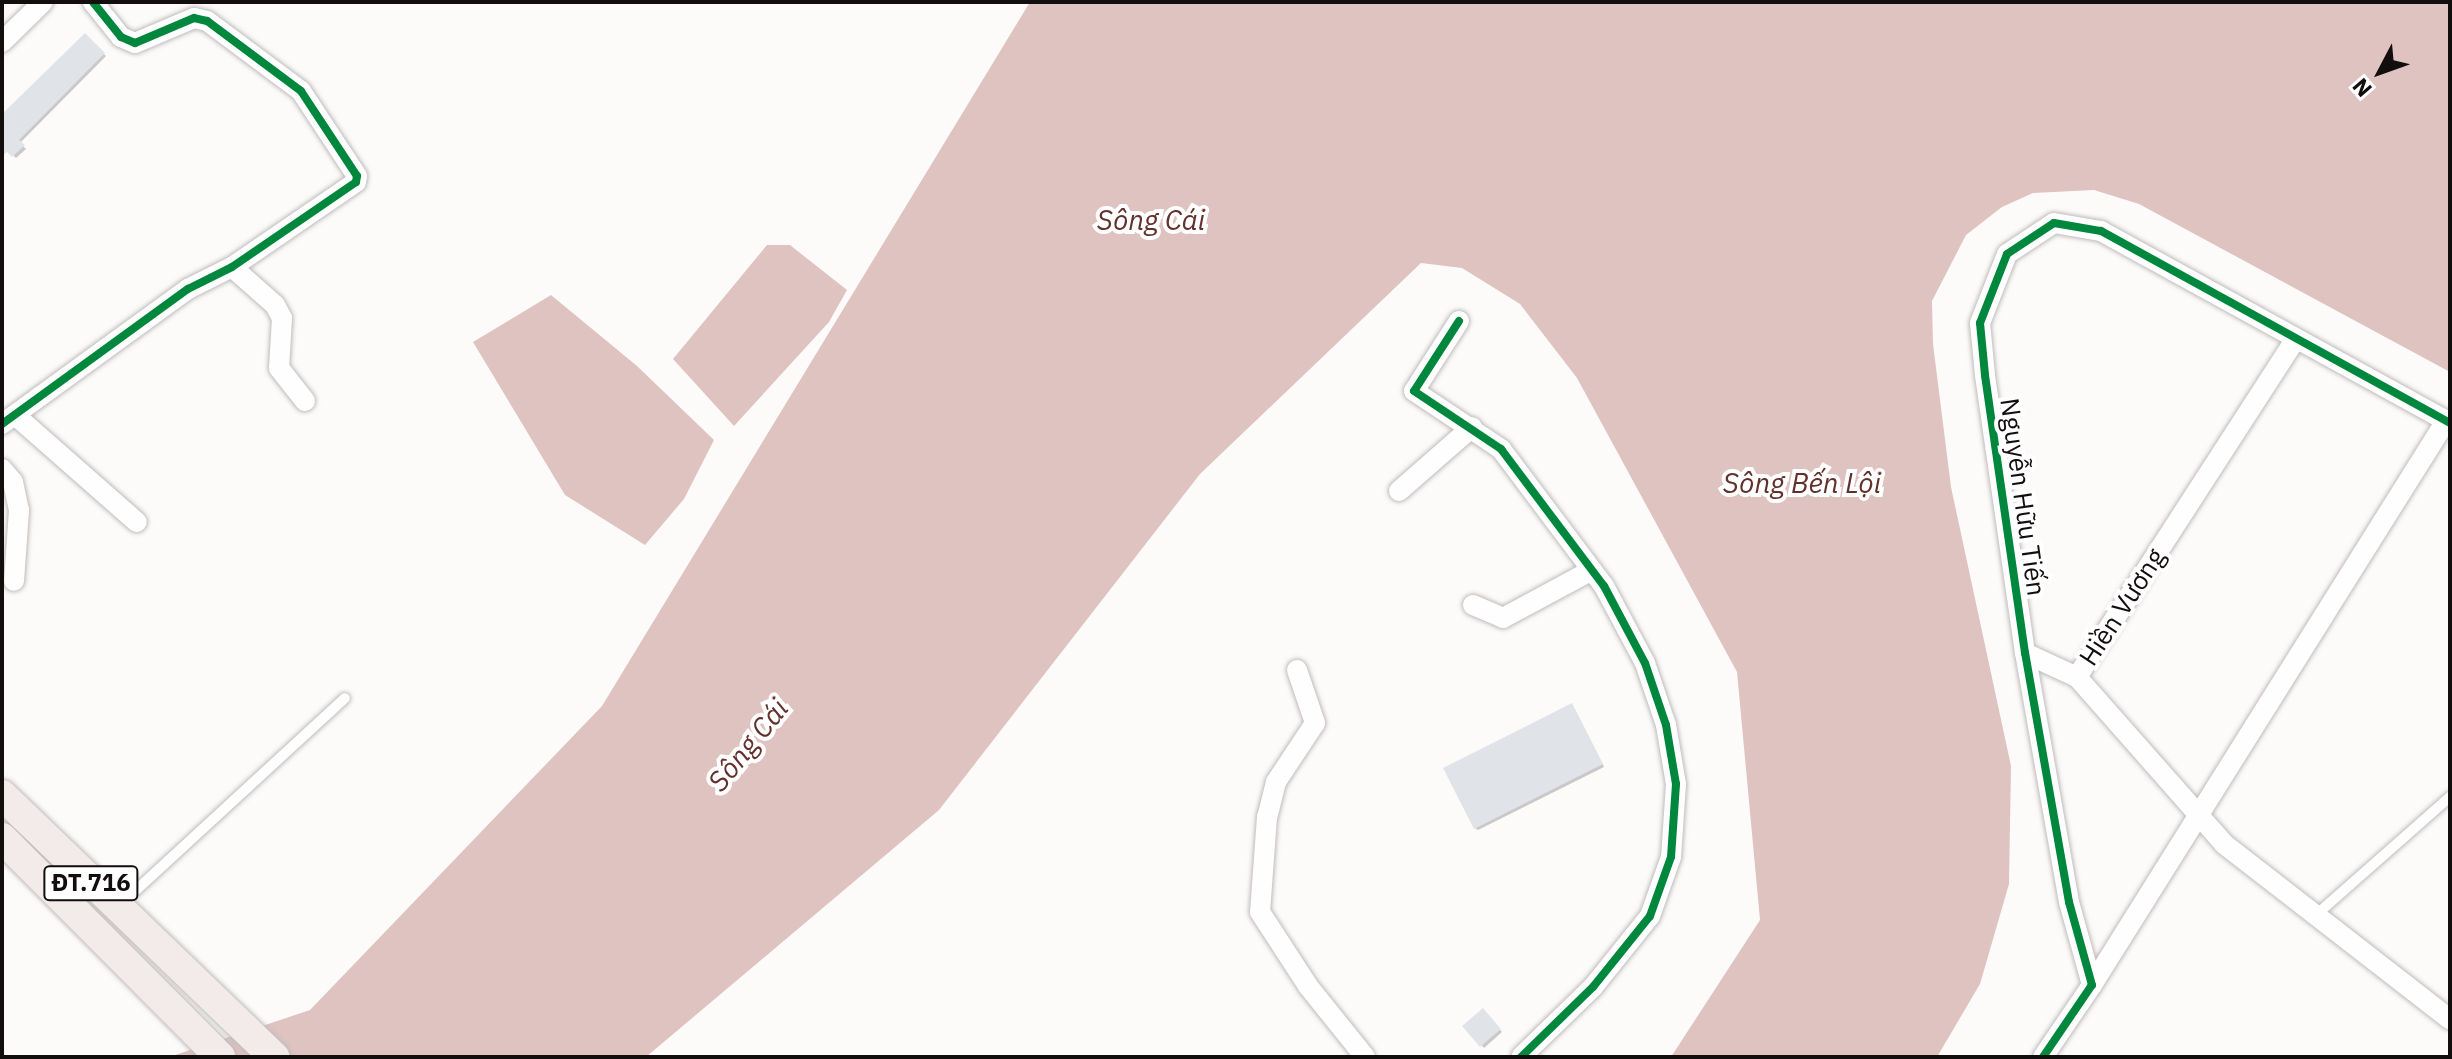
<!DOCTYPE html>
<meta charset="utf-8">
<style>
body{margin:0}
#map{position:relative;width:2452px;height:1059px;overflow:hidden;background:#fdfbfa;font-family:"IBM Plex Sans",sans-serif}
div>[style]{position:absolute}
.water>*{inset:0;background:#dec3c0}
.shadow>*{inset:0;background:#0003}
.building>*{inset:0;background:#e0e4e8}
.roads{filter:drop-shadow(0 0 2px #bfbcbb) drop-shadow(0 0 2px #bfbcbb)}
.service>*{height:10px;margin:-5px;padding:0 5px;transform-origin:5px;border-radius:5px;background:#fffefe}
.minor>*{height:20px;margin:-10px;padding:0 10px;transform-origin:10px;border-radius:10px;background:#fffefe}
.primary>*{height:30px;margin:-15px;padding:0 15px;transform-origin:15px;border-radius:15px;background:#f2ebea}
.cycleway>*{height:8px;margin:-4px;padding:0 4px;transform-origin:4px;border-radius:4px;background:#00873e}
span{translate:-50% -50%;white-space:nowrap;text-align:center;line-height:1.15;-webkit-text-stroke:8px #fff;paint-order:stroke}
.shield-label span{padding:2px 6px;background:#fff;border:2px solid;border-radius:6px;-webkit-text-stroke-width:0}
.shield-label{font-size:24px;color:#120e0d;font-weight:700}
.street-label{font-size:26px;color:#120e0d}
.water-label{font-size:28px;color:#63312c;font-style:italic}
.frame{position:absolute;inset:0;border:4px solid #120e0d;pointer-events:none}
.north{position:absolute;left:2340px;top:32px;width:80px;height:80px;-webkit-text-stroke:6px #fff;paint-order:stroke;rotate:229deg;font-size:22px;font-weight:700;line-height:32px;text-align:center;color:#120e0d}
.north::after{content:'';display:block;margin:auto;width:28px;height:36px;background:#120e0d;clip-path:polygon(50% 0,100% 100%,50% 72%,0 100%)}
</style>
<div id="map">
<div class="water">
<i style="clip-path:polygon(1030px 2px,2450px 2px,2450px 372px,2139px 204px,2094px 190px,2033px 193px,2002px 207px,1966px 235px,1932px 301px,1933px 344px,1951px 487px,2011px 766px,2009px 884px,1980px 984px,1937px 1057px,1671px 1057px,1760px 920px,1737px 672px,1577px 378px,1520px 304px,1462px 268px,1421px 263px,1200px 474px,939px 810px,646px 1057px,169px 1057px,310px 1010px,602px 706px)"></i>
<i style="clip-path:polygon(767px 245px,790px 245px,847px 290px,829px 322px,734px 426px,673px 359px)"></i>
<i style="clip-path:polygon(551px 295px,637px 366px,714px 440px,684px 499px,645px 545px,565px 495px,473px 342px)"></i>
</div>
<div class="shadow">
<i style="clip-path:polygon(85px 36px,106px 56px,20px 143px,26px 149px,16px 158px,2px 144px,2px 117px)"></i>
<i style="clip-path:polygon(1574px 708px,1604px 767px,1478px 830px,1475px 828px)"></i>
<i style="clip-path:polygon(1483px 1011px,1502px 1032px,1484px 1048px,1465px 1026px)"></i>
</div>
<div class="building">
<i style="clip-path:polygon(85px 33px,105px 53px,19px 140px,25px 145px,12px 157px,7px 152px,2px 156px,2px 114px)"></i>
<i style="clip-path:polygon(1572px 703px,1603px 764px,1474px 829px,1443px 768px)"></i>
<i style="clip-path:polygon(1483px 1008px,1501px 1029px,1480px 1047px,1462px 1026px)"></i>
</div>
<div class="roads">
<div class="service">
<i style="left:121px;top:904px;width:304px;rotate:-42.6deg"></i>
<i style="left:2316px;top:915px;width:179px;rotate:-41.4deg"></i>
</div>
<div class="minor">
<i style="left:2px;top:42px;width:57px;rotate:-44.3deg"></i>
<i style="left:232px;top:267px;width:57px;rotate:41.5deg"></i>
<i style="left:275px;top:305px;width:15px;rotate:62deg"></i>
<i style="left:282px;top:318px;width:50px;rotate:93.4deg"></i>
<i style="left:279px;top:368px;width:42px;rotate:51.8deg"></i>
<i style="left:1459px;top:321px;width:83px;rotate:122.7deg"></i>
<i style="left:1414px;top:391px;width:105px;rotate:33.7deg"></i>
<i style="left:1501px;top:449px;width:171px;rotate:53.1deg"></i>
<i style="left:1604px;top:586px;width:87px;rotate:62deg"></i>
<i style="left:1645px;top:663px;width:65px;rotate:71.3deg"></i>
<i style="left:1666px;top:725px;width:60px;rotate:80.4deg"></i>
<i style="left:1676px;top:784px;width:73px;rotate:93.9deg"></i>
<i style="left:1671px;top:857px;width:63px;rotate:109.6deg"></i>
<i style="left:1650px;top:916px;width:91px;rotate:128.8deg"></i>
<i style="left:1593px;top:987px;width:100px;rotate:135.8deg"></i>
<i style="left:15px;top:415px;width:162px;rotate:41.3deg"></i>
<i style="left:2px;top:424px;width:230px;rotate:-36deg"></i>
<i style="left:188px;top:289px;width:49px;rotate:-26.6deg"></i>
<i style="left:232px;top:267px;width:150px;rotate:-34.4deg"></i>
<i style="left:356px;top:182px;width:6px;rotate:-81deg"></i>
<i style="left:357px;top:176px;width:102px;rotate:-123.4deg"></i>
<i style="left:301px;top:91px;width:117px;rotate:-143.3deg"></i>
<i style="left:207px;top:21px;width:13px;rotate:-167deg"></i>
<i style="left:194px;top:18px;width:64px;rotate:157deg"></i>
<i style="left:135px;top:43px;width:15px;rotate:-157deg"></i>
<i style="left:121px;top:37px;width:45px;rotate:-128.7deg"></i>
<i style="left:2px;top:469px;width:17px;rotate:50deg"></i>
<i style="left:13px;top:482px;width:29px;rotate:78deg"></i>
<i style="left:19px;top:510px;width:71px;rotate:94deg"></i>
<i style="left:1399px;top:491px;width:97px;rotate:-41.2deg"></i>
<i style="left:1473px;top:605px;width:33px;rotate:23deg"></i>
<i style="left:1503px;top:618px;width:101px;rotate:-28.3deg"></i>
<i style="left:2025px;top:653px;width:57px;rotate:24.8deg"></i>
<i style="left:2077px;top:677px;width:222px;rotate:48.6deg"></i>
<i style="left:2224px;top:844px;width:286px;rotate:37.8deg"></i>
<i style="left:1297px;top:670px;width:56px;rotate:71.2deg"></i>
<i style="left:1315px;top:723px;width:71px;rotate:123.5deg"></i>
<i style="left:1276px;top:782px;width:36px;rotate:104deg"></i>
<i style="left:1267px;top:817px;width:95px;rotate:94.2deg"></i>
<i style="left:1260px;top:912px;width:88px;rotate:57deg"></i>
<i style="left:1308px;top:986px;width:91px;rotate:51.2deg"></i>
<i style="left:2077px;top:677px;width:403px;rotate:-57.1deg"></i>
<i style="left:2092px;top:985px;width:666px;rotate:-57.89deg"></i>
<i style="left:2043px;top:1057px;width:87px;rotate:-55.8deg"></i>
<i style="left:2092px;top:985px;width:86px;rotate:-105.5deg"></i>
<i style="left:2069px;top:902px;width:253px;rotate:-100deg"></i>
<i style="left:2025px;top:653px;width:281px;rotate:-98.2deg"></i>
<i style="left:1985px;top:375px;width:52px;rotate:-95.5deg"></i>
<i style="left:1980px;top:323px;width:74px;rotate:-68.6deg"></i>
<i style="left:2007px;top:254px;width:56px;rotate:-33.4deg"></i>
<i style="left:2054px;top:223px;width:48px;rotate:9.7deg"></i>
<i style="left:2101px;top:231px;width:398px;rotate:28.8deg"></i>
</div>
<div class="primary">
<i style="left:2px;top:795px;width:378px;rotate:43.9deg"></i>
<i style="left:2px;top:838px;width:309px;rotate:45.1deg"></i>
</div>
</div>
<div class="cycleway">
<i style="left:1459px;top:321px;width:83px;rotate:122.7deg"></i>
<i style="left:1414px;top:391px;width:105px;rotate:33.7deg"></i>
<i style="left:1501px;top:449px;width:171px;rotate:53.1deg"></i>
<i style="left:1604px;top:586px;width:87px;rotate:62deg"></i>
<i style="left:1645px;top:663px;width:65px;rotate:71.3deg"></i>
<i style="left:1666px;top:725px;width:60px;rotate:80.4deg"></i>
<i style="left:1676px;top:784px;width:73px;rotate:93.9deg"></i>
<i style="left:1671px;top:857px;width:63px;rotate:109.6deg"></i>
<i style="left:1650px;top:916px;width:91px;rotate:128.8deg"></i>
<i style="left:1593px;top:987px;width:100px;rotate:135.8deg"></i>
<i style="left:2px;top:424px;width:230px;rotate:-36deg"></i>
<i style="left:188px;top:289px;width:49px;rotate:-26.6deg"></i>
<i style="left:232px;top:267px;width:150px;rotate:-34.4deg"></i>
<i style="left:356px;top:182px;width:6px;rotate:-81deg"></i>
<i style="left:357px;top:176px;width:102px;rotate:-123.4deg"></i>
<i style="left:301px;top:91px;width:117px;rotate:-143.3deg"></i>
<i style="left:207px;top:21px;width:13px;rotate:-167deg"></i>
<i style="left:194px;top:18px;width:64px;rotate:157deg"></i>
<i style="left:135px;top:43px;width:15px;rotate:-157deg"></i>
<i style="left:121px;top:37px;width:45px;rotate:-128.7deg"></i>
<i style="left:2043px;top:1057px;width:87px;rotate:-55.8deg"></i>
<i style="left:2092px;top:985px;width:86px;rotate:-105.5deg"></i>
<i style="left:2069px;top:902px;width:253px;rotate:-100deg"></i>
<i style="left:2025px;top:653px;width:281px;rotate:-98.2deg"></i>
<i style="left:1985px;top:375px;width:52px;rotate:-95.5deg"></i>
<i style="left:1980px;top:323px;width:74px;rotate:-68.6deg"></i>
<i style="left:2007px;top:254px;width:56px;rotate:-33.4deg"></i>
<i style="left:2054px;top:223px;width:48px;rotate:9.7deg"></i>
<i style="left:2101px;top:231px;width:398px;rotate:28.8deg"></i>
</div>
<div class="shield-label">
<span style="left:91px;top:883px">ĐT.716</span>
</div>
<div class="street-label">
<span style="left:2023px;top:497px;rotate:82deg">Nguyễn Hữu Tiến</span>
<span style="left:2122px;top:607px;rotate:-57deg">Hiền Vương</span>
</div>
<div class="water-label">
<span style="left:1151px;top:220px">Sông Cái</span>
<span style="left:1802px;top:483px">Sông Bến Lội</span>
<span style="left:748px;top:745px;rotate:-51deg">Sông Cái</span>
</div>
<div class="frame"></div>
<div class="north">N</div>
</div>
